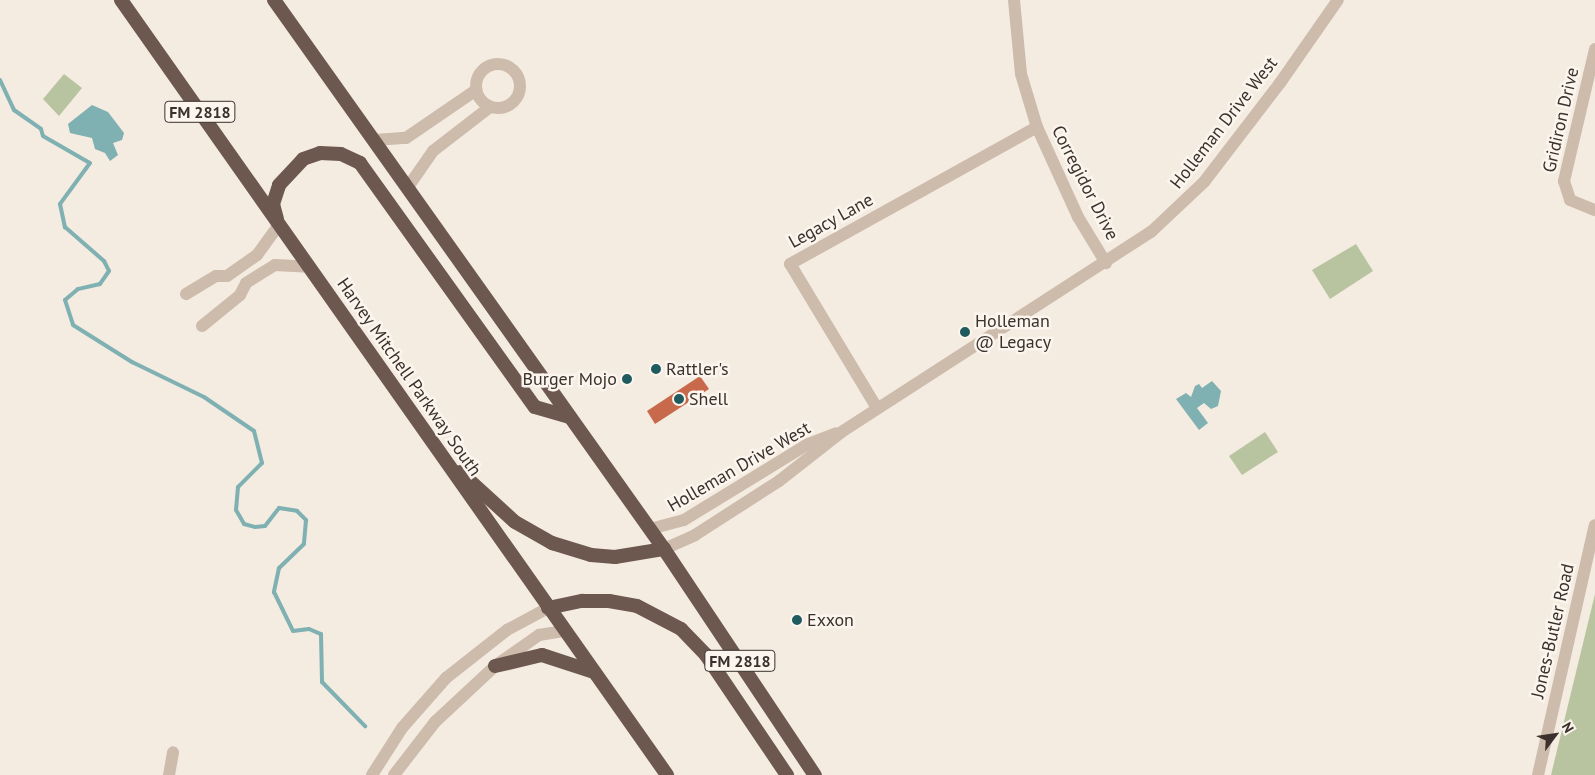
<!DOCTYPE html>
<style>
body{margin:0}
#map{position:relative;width:1595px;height:775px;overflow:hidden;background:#f4ebe1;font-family:"PT Sans",sans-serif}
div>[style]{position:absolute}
.green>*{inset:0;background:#b8c4a0}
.water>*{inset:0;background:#7fb0b2}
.stream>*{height:4px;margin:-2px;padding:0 2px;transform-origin:2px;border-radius:2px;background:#7fb0b2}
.building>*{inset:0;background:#c8694b}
.minor>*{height:12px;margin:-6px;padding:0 6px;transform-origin:6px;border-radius:6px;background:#cdbbac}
.minor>.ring{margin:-6px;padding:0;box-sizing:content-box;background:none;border:12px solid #cdbbac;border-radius:50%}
.tertiary>*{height:12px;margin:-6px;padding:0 6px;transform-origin:6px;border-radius:6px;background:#cdbbac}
.trunk>*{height:14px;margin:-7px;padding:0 7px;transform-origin:7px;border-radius:7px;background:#6c584f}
.dots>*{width:14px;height:14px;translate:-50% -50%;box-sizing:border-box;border:2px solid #fbf5ee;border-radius:50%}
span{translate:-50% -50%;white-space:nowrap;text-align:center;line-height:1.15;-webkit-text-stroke:5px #fbf5ee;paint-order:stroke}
.shield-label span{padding:1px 4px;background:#fbf5ee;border:1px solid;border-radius:4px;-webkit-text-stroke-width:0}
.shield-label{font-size:16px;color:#3b302b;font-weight:700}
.street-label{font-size:18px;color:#3b302b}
.poi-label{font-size:18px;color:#3b302b}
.left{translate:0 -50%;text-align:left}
.right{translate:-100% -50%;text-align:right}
.north{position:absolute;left:1530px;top:710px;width:50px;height:50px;-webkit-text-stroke:4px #fbf5ee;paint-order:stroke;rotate:59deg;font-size:14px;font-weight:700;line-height:20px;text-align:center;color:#3b302b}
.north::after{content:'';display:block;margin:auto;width:18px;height:22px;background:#3b302b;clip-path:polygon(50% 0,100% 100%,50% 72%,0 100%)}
</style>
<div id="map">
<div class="green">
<i style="clip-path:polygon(64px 74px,82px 88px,59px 116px,43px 99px)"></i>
<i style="clip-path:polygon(1356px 244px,1373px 271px,1330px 299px,1312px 270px)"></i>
<i style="clip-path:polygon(1265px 432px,1278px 452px,1242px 475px,1229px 456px)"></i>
<i style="clip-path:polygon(1595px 594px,1595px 775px,1551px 775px)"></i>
</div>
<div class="water">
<i style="clip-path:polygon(92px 105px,108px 112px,124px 133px,122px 140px,113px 143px,118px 155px,110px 161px,105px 153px,95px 149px,92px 138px,70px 133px,68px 124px)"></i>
<i style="clip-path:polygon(1212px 381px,1221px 391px,1218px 406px,1211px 409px,1204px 403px,1197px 408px,1208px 423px,1199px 430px,1176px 399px,1186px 393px,1191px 397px,1195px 386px,1199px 384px,1202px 388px)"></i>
</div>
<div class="stream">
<i style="left:0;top:80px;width:33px;rotate:65deg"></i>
<i style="left:14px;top:110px;width:33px;rotate:35deg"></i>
<i style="left:41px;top:129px;width:7px;rotate:74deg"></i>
<i style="left:43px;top:136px;width:54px;rotate:29.9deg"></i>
<i style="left:90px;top:163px;width:51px;rotate:126.2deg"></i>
<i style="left:60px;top:204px;width:24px;rotate:78deg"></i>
<i style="left:65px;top:227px;width:52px;rotate:41.1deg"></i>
<i style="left:104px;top:261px;width:11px;rotate:63deg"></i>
<i style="left:109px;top:271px;width:16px;rotate:125deg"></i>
<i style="left:100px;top:284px;width:23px;rotate:167deg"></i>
<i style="left:78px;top:289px;width:17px;rotate:140deg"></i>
<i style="left:65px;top:300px;width:26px;rotate:72deg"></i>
<i style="left:73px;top:325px;width:70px;rotate:32.1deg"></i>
<i style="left:132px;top:362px;width:80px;rotate:25.9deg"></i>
<i style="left:204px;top:397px;width:60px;rotate:34.2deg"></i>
<i style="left:254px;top:431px;width:33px;rotate:76deg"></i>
<i style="left:262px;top:463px;width:34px;rotate:135deg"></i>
<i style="left:238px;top:487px;width:23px;rotate:95deg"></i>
<i style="left:236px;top:510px;width:16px;rotate:60deg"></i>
<i style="left:244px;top:524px;width:11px;rotate:15deg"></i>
<i style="left:255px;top:527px;width:10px;rotate:-6deg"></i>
<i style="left:265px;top:526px;width:23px;rotate:-52deg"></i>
<i style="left:279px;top:508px;width:18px;rotate:9deg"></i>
<i style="left:297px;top:511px;width:13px;rotate:45deg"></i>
<i style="left:306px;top:520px;width:24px;rotate:95deg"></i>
<i style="left:304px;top:544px;width:35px;rotate:136deg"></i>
<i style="left:279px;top:568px;width:25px;rotate:102deg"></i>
<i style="left:274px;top:592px;width:43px;rotate:64deg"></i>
<i style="left:293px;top:631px;width:16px;rotate:-7deg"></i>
<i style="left:309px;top:629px;width:13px;rotate:23deg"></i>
<i style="left:321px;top:634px;width:48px;rotate:88.8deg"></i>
<i style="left:322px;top:682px;width:62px;rotate:45.7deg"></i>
</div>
<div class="building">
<i style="clip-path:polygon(700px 376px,709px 389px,655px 424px,647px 411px)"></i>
</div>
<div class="minor">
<i style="left:1014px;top:0;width:74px;rotate:84.6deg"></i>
<i style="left:1021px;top:74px;width:55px;rotate:73.2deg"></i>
<i style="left:1037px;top:127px;width:99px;rotate:65.5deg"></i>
<i style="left:1078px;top:217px;width:54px;rotate:58.7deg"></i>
<i style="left:1595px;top:49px;width:136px;rotate:103.2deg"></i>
<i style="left:1564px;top:181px;width:20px;rotate:72deg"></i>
<i style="left:1570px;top:200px;width:27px;rotate:22deg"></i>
<i class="ring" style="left:476px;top:64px;width:32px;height:32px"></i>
<i style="left:375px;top:140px;width:31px;rotate:-4deg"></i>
<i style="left:406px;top:138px;width:85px;rotate:-34.4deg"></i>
<i style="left:408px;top:187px;width:44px;rotate:-55.2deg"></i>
<i style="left:433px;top:151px;width:72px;rotate:-37.7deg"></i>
<i style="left:186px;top:294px;width:35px;rotate:-31deg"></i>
<i style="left:216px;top:276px;width:11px"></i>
<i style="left:227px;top:276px;width:37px;rotate:-35deg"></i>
<i style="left:257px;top:255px;width:37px;rotate:-54deg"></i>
<i style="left:202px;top:326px;width:49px;rotate:-39.2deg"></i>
<i style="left:240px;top:295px;width:13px;rotate:-63deg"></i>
<i style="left:246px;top:283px;width:34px;rotate:-32deg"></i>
<i style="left:275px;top:265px;width:33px;rotate:3deg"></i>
<i style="left:877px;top:408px;width:168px;rotate:-121.1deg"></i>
<i style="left:790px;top:264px;width:282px;rotate:-29deg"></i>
<i style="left:169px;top:775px;width:23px;rotate:-80deg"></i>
<i style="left:1538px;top:775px;width:256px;rotate:-77.2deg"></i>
</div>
<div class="tertiary">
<i style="left:650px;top:529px;width:35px;rotate:-15deg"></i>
<i style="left:684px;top:520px;width:145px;rotate:-31.5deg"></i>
<i style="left:808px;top:444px;width:30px;rotate:-21deg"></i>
<i style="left:664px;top:549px;width:34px;rotate:-24deg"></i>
<i style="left:695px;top:535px;width:100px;rotate:-32.7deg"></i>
<i style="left:779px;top:481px;width:81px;rotate:-38deg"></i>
<i style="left:843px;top:431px;width:367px;rotate:-32.9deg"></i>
<i style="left:1151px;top:232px;width:73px;rotate:-43.3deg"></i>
<i style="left:1204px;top:182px;width:125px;rotate:-52.5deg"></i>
<i style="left:1280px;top:83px;width:101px;rotate:-55.1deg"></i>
<i style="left:372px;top:775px;width:56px;rotate:-57.4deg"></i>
<i style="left:402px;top:728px;width:67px;rotate:-48.7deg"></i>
<i style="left:446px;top:678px;width:78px;rotate:-38.2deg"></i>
<i style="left:507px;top:630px;width:47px;rotate:-28.2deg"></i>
<i style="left:394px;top:775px;width:67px;rotate:-52.3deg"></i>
<i style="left:435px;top:722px;width:82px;rotate:-43deg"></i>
<i style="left:495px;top:666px;width:54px;rotate:-35.2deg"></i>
<i style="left:539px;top:635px;width:26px;rotate:-9deg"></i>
</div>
<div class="trunk">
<i style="left:121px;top:0;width:948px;rotate:54.83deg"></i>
<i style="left:274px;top:0;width:673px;rotate:54.61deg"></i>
<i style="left:664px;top:549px;width:272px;rotate:56.3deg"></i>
<i style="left:277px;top:219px;width:16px;rotate:-105deg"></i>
<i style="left:273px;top:204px;width:20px;rotate:-72deg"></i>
<i style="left:279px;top:185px;width:35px;rotate:-47deg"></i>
<i style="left:303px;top:159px;width:18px;rotate:-19deg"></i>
<i style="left:320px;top:153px;width:21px;rotate:3deg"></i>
<i style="left:341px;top:154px;width:21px;rotate:25deg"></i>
<i style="left:360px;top:163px;width:300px;rotate:54.4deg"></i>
<i style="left:535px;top:407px;width:36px;rotate:16deg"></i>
<i style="left:460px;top:472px;width:74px;rotate:42.3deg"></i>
<i style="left:515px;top:522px;width:43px;rotate:29.6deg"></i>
<i style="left:552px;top:543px;width:41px;rotate:17.1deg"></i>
<i style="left:591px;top:555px;width:24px;rotate:5deg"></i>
<i style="left:615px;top:557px;width:50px;rotate:-9.3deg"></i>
<i style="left:548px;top:608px;width:35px;rotate:-12deg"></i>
<i style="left:582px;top:601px;width:27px"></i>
<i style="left:609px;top:601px;width:28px;rotate:10deg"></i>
<i style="left:637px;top:606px;width:50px;rotate:27.6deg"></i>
<i style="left:681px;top:629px;width:36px;rotate:46deg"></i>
<i style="left:706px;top:655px;width:145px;rotate:56deg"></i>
<i style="left:495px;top:666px;width:48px;rotate:-13.2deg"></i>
<i style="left:542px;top:655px;width:55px;rotate:18.1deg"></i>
</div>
<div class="dots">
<i style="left:965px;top:332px;background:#1f5a5e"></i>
<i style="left:656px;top:369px;background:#1f5a5e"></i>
<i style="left:627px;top:379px;background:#1f5a5e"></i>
<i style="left:679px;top:399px;background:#1f5a5e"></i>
<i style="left:797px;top:620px;background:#1f5a5e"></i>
</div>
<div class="shield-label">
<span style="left:200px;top:112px">FM 2818</span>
<span style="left:740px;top:661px">FM 2818</span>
</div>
<div class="street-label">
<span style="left:1561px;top:120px;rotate:-77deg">Gridiron Drive</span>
<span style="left:1224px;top:123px;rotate:-52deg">Holleman Drive West</span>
<span style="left:1085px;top:183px;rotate:63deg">Corregidor Drive</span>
<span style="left:831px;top:221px;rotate:-29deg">Legacy Lane</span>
<span style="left:409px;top:377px;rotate:55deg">Harvey Mitchell Parkway South</span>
<span style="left:739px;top:467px;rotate:-30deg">Holleman Drive West</span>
<span style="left:1553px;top:631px;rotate:-77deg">Jones-Butler Road</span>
</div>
<div class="poi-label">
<span class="left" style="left:975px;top:332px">Holleman<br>@ Legacy</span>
<span class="left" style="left:666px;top:369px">Rattler's</span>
<span class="right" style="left:617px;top:379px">Burger Mojo</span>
<span class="left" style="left:689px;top:399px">Shell</span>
<span class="left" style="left:807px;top:620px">Exxon</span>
</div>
<div class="north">N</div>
</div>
